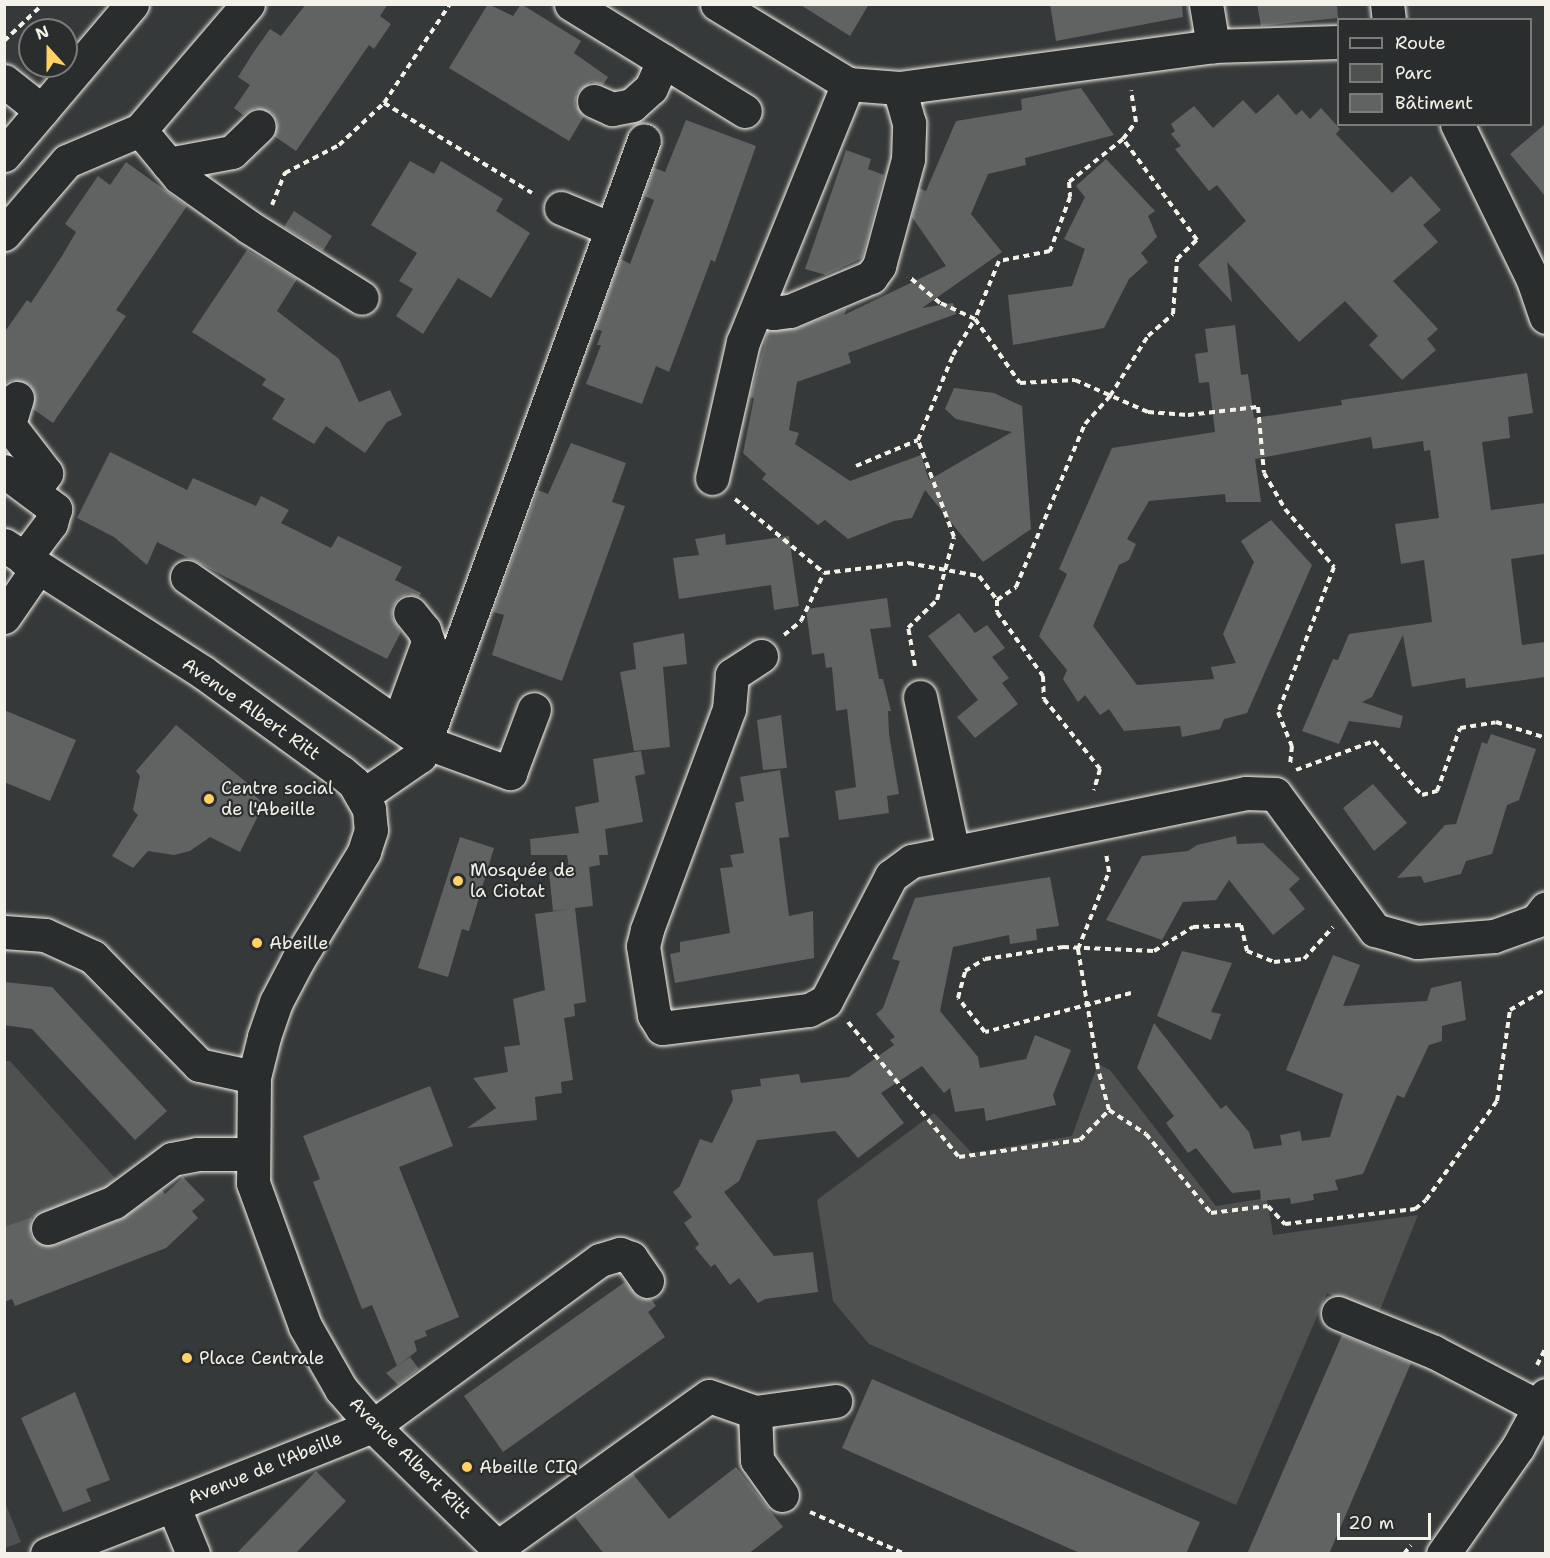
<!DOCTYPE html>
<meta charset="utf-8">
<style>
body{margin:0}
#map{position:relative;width:1550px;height:1558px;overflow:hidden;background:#363939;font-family:"Shantell Sans",sans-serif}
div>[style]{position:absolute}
.green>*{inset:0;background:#4e514f}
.building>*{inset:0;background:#616362}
.path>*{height:4px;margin-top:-2px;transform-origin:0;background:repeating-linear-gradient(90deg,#f4f1e8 0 6px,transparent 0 10.5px)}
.roads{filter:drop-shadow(0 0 2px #f4f1e8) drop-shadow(0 0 2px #f4f1e8)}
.minor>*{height:33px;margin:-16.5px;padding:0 16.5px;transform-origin:16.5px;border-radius:16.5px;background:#2a2d2e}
.major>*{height:33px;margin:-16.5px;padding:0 16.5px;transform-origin:16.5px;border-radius:16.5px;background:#2a2d2e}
.dots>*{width:16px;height:16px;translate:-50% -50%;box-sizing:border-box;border:3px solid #2a2d2e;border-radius:50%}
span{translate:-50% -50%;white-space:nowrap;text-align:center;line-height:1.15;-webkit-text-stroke:4.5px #2a2d2e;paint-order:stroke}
.street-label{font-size:18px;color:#f4f1e8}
.poi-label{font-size:18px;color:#f4f1e8}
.left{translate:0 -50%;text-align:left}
.frame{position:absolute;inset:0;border:6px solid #f4f1e8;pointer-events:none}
.legend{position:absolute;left:1337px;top:18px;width:195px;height:108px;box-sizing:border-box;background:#2a2d2e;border:2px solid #7b7b78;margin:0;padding:8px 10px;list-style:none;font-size:18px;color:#f4f1e8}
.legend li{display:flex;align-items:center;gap:12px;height:30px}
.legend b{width:30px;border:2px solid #7b7b78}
.north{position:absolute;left:18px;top:18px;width:60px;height:60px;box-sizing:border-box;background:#2a2d2e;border:2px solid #7b7b78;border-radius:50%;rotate:339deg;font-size:16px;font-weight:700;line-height:24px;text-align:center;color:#f4f1e8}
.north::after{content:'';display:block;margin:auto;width:21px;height:27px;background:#ffd166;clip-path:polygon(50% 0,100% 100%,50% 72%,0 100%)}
.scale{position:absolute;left:1337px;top:1513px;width:94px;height:27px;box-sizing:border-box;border:3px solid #f4f1e8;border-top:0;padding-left:8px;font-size:18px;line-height:21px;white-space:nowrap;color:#f4f1e8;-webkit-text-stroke:4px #2a2d2e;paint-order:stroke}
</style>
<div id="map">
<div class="green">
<i style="clip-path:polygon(5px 1061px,10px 1061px,116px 1179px,101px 1192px,5px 1227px)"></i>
<i style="clip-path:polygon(1098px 1064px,1110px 1070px,1216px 1206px,1267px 1198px,1273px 1235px,1418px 1215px,1378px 1315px,1327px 1293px,1236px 1505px,869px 1344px,833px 1301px,817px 1200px,934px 1113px,972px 1153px,1072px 1136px)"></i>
<i style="clip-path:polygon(4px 1500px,21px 1542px,5px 1548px,4px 1548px)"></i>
</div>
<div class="building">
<i style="clip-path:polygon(306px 4px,388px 4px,380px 16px,391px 24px,374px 49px,369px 45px,296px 151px,274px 136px,277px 122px,272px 113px,255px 108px,243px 115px,234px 108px,250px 85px,238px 77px,253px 53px,270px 29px,281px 36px)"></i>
<i style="clip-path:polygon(488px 4px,513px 16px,521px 4px,581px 41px,574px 53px,608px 77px,603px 85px,591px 82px,577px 93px,575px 104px,584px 116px,569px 141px,449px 68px)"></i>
<i style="clip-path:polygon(799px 4px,869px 4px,850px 36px)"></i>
<i style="clip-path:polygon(1050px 4px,1182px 4px,1183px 17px,1056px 41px)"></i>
<i style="clip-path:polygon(1257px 4px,1337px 4px,1338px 18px,1261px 26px)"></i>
<i style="clip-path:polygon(1081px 88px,1114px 135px,1025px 158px,1026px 165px,988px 174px,971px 214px,1002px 252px,922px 308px,953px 303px,956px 314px,848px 353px,851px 363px,797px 382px,789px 430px,799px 433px,795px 444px,850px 481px,921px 455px,929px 480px,1012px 432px,956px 419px,945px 409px,954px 388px,994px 393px,1022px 406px,1031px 529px,983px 562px,925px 490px,912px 518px,894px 521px,848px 539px,825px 520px,818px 525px,762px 479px,766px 474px,743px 453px,754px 398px,750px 397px,768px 331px,797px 328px,847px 308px,844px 315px,946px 266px,912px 217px,919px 188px,926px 191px,956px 121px,1022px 110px,1021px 99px)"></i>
<i style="clip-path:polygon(1278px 94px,1296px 115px,1302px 110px,1310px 119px,1321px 108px,1340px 129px,1336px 134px,1392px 193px,1411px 176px,1441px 210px,1423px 225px,1438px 242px,1393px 281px,1438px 329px,1427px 339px,1436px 350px,1402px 380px,1369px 345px,1378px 336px,1345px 301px,1299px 342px,1227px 262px,1232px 302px,1198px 265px,1246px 221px,1217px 185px,1209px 191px,1175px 149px,1181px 146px,1171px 134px,1175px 131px,1171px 124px,1194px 106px,1213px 128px,1243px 100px,1256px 114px)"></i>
<i style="clip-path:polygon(686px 120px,756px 146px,715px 262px,711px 260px,669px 372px,656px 366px,642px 404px,586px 384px,601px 345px,597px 345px,602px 331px,595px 329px,621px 259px,630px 264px,654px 200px,644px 196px,654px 168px,665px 172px)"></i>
<i style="clip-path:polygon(1545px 124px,1545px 196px,1510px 154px)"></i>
<i style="clip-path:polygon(846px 150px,871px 159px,868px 169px,884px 175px,862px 258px,826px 275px,805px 269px)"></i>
<i style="clip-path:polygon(1106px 159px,1155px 211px,1148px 216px,1157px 237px,1141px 253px,1148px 262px,1129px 279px,1104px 328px,1013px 345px,1008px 295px,1072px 286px,1085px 249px,1064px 239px,1085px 197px,1076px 186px)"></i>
<i style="clip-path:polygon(410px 161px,434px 174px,441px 161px,503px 199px,496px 211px,530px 233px,491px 298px,458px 278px,423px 334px,396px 316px,413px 289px,399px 281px,417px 253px,371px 225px)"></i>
<i style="clip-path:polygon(126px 162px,187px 206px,116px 310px,126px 316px,53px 423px,33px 409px,35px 394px,30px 385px,13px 380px,4px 384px,4px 333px,27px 300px,31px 303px,62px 256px,76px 232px,65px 224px,98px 176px,110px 185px)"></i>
<i style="clip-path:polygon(294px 211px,332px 236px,323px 251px,284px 227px)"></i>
<i style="clip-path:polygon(247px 250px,297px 279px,277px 311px,339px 359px,359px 402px,390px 390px,402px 415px,387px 422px,365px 453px,326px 426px,314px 444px,272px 419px,285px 399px,262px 385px,266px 379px,192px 332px)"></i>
<i style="clip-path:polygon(1235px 325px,1241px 375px,1248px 374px,1254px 418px,1342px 405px,1341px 400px,1527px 373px,1533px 413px,1508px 417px,1510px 438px,1482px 442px,1491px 510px,1545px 503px,1545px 554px,1511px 559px,1522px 645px,1545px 642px,1545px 677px,1466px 688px,1465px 678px,1412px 687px,1403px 635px,1372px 697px,1362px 702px,1403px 716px,1400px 728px,1349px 721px,1339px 744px,1302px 731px,1333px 659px,1338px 660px,1349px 634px,1432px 622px,1424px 560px,1401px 564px,1395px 524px,1439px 518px,1430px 450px,1424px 451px,1423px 441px,1373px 449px,1371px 437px,1255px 459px,1261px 502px,1226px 502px,1225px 494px,1149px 501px,1127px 539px,1136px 544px,1129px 560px,1119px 565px,1093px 626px,1137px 685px,1214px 679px,1211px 667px,1236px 663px,1223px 634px,1254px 562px,1241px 541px,1271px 520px,1312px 565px,1247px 713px,1224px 719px,1220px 729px,1182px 737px,1180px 726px,1124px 731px,1109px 709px,1100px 715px,1085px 695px,1078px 702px,1063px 679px,1067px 670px,1039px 636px,1067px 574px,1059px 569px,1112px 448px,1215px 432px,1209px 382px,1199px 383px,1195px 354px,1208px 352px,1205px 329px)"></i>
<i style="clip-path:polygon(571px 443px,626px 463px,612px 502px,625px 506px,562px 681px,492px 655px,504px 615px,493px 612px,538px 490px,548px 494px)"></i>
<i style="clip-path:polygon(110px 452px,187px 490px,193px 478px,256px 506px,261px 496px,289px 510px,281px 523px,331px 548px,338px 536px,402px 567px,395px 580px,421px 593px,419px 597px,408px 594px,399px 598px,393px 606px,392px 617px,401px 632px,387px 659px,157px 542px,147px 565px,114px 537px,77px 518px)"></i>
<i style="clip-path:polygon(725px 534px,726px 545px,789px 536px,799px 606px,774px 610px,771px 585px,679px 599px,673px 558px,699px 555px,695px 539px)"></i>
<i style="clip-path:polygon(887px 598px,891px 627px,870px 629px,879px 679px,883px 679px,891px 711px,888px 711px,889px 734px,899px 794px,887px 796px,889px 813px,839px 820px,835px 791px,856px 787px,847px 709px,836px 711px,832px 667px,826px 668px,824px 653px,812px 655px,806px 609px)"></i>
<i style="clip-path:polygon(959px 613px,975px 633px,987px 625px,1005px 648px,992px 657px,1009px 678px,1002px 683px,1018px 704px,975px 738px,957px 717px,978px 700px,928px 636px)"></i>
<i style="clip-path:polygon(684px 633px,687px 664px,663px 667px,670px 747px,634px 751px,620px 672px,636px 669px,633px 643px)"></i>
<i style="clip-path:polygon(4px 710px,76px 740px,50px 801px,4px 782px)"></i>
<i style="clip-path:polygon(781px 715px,787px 768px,763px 770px,757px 720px)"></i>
<i style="clip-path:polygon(176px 725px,251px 786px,248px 790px,264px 804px,240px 852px,210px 837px,190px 851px,174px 855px,148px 851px,133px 868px,112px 856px,138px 815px,133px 810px,140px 776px,136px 771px)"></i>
<i style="clip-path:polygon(1491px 734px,1536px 749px,1519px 800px,1507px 805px,1492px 854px,1466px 861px,1461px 874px,1424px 883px,1421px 876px,1397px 878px,1445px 825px,1456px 824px,1482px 742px,1487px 744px)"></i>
<i style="clip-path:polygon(641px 751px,645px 774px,635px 776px,643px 822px,605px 829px,608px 855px,599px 855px,600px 865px,589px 867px,593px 906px,575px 908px,586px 1002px,574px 1004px,575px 1016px,564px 1018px,573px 1080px,561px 1082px,562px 1093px,535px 1097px,537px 1120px,467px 1128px,496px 1108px,473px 1078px,508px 1072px,504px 1047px,520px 1045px,513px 999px,545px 990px,535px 914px,571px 909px,553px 911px,549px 872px,569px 868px,567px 855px,531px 855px,530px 839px,579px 833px,575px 807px,599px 802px,593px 759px)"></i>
<i style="clip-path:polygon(780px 770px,789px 837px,779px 838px,789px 916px,813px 911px,814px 958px,675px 983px,670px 954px,680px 952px,680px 942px,730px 933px,720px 868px,733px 867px,730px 855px,744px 853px,735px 803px,744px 801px,740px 777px)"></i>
<i style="clip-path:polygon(1373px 784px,1407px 823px,1374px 851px,1343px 808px)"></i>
<i style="clip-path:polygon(1236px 836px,1237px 844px,1263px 843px,1300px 879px,1289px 889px,1305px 909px,1273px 935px,1229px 880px,1216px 900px,1183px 902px,1162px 940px,1106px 920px,1142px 856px,1188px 851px,1197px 845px)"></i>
<i style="clip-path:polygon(460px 837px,494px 848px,469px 931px,462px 929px,448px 977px,418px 968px)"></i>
<i style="clip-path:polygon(1050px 877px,1059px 926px,1036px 929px,1037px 940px,1010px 944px,1009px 935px,953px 947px,940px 1011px,978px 1057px,980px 1068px,1026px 1059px,1035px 1035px,1071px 1050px,1053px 1095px,1056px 1105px,986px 1121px,984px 1108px,955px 1112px,950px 1088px,944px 1093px,922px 1066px,881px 1093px,904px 1123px,858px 1158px,835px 1131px,757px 1140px,739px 1181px,724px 1192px,774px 1256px,813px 1252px,818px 1292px,765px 1299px,758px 1303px,739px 1278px,730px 1285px,715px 1264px,711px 1267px,695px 1248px,699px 1244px,684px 1223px,692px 1217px,673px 1192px,680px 1186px,700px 1139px,712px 1143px,733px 1100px,731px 1090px,761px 1086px,760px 1079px,799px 1074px,801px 1083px,849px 1077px,894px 1045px,890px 1040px,895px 1037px,876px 1014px,883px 1008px,900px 961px,892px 959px,915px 898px)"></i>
<i style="clip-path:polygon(1182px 951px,1232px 963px,1211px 1012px,1221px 1014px,1211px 1040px,1157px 1016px)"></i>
<i style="clip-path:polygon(1333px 955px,1360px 965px,1343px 1006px,1427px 1001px,1431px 988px,1461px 981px,1466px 1020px,1442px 1026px,1442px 1041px,1429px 1045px,1404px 1098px,1397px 1095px,1363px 1174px,1335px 1180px,1338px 1190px,1313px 1194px,1314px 1200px,1291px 1204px,1290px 1198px,1261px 1201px,1260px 1190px,1232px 1193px,1196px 1148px,1188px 1153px,1166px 1123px,1174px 1116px,1137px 1068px,1154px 1023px,1221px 1109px,1226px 1105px,1249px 1132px,1254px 1149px,1282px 1145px,1280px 1135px,1300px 1131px,1302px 1141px,1330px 1137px,1343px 1094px,1286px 1070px)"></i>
<i style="clip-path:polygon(4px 982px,52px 987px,167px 1111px,135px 1140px,32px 1029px,4px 1025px)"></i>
<i style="clip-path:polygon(430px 1086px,453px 1146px,399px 1167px,459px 1317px,425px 1331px,427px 1336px,414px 1341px,417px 1351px,397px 1366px,372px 1305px,362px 1309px,313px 1182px,320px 1179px,303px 1136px)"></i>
<i style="clip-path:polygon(183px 1177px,205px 1200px,192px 1211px,198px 1218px,166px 1248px,15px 1306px,12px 1299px,4px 1302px,4px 1227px,32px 1217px,30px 1234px,36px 1242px,55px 1245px,121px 1219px,162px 1190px,165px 1194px)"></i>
<i style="clip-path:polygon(625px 1282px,639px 1298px,651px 1299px,656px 1306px,648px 1312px,665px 1337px,503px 1452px,464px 1396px)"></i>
<i style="clip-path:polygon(1342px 1335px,1411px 1363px,1329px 1554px,1247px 1554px)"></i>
<i style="clip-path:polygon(410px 1357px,419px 1369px,398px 1385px,386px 1373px)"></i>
<i style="clip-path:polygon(872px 1379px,1200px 1522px,1186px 1554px,1082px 1554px,842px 1448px)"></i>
<i style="clip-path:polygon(75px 1392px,110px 1480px,86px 1489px,91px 1501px,63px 1512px,21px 1418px)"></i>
<i style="clip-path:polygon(736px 1467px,783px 1527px,748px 1554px,604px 1554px,575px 1517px,633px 1474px,669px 1519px)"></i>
<i style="clip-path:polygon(316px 1471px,346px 1501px,295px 1554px,236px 1554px)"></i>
</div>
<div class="path">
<i style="left:4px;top:41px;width:54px;rotate:-43.5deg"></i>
<i style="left:384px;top:103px;width:173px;rotate:31.3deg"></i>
<i style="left:1123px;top:139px;width:69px;rotate:141.5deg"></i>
<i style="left:1069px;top:182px;width:15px;rotate:86deg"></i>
<i style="left:1070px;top:197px;width:58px;rotate:110.3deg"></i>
<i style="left:1050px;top:251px;width:52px;rotate:168.9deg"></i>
<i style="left:999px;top:261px;width:63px;rotate:112.5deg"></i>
<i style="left:975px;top:319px;width:78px;rotate:54.9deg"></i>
<i style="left:1020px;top:383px;width:55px;rotate:-3.1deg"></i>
<i style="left:1075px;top:380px;width:80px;rotate:23.7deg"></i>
<i style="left:1148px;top:412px;width:40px;rotate:4.3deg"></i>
<i style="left:1188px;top:415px;width:70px;rotate:-6.5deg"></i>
<i style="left:1258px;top:407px;width:66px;rotate:84.8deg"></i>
<i style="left:1264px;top:473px;width:42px;rotate:59.7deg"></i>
<i style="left:1285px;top:509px;width:76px;rotate:49.8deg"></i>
<i style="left:1334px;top:567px;width:155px;rotate:111.1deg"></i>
<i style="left:1278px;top:712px;width:37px;rotate:68deg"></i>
<i style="left:1292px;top:746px;width:19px;rotate:96deg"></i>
<i style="left:272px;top:205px;width:35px;rotate:-68deg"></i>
<i style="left:285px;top:173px;width:61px;rotate:-27.4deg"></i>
<i style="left:339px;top:145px;width:62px;rotate:-43deg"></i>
<i style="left:384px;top:103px;width:119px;rotate:-56.3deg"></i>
<i style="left:856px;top:466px;width:67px;rotate:-22.8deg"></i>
<i style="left:918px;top:440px;width:92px;rotate:-67.6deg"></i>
<i style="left:953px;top:355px;width:42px;rotate:-58.6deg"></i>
<i style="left:975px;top:319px;width:38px;rotate:-155deg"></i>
<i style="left:940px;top:303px;width:42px;rotate:-139.8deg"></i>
<i style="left:735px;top:499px;width:116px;rotate:39.7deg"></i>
<i style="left:997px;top:600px;width:12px;rotate:90deg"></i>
<i style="left:997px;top:612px;width:79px;rotate:54.3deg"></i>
<i style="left:1043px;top:676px;width:23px;rotate:88deg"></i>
<i style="left:1044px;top:699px;width:90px;rotate:51.3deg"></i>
<i style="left:1100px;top:769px;width:22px;rotate:106deg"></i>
<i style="left:784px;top:635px;width:22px;rotate:-39deg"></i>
<i style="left:801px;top:621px;width:53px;rotate:-64.4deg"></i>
<i style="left:824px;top:573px;width:85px;rotate:-6.8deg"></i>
<i style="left:908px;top:563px;width:72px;rotate:10.4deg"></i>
<i style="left:979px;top:576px;width:30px;rotate:53deg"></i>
<i style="left:997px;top:600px;width:23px;rotate:-34deg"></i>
<i style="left:1016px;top:587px;width:177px;rotate:-67.1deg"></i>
<i style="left:1085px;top:424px;width:38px;rotate:-48deg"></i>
<i style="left:1110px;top:396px;width:71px;rotate:-57.7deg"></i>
<i style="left:1148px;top:336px;width:33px;rotate:-41deg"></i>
<i style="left:1173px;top:314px;width:55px;rotate:-85.8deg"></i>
<i style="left:1177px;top:259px;width:28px;rotate:-44deg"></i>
<i style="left:1197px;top:240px;width:125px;rotate:-126.2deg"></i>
<i style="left:1123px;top:139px;width:21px;rotate:-53deg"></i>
<i style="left:1136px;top:122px;width:32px;rotate:-99deg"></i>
<i style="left:915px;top:666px;width:39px;rotate:-100deg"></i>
<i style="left:908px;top:628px;width:40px;rotate:-44deg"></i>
<i style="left:937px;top:600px;width:65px;rotate:-74.9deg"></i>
<i style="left:954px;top:537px;width:103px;rotate:-110.4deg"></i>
<i style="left:1296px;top:770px;width:83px;rotate:-20.4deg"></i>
<i style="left:1374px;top:741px;width:72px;rotate:48.4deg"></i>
<i style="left:1422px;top:795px;width:16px;rotate:-15deg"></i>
<i style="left:1437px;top:791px;width:67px;rotate:-69.9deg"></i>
<i style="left:1460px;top:728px;width:36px;rotate:-9deg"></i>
<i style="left:1496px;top:722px;width:52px;rotate:17.7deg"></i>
<i style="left:1131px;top:993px;width:151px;rotate:165deg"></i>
<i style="left:985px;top:1032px;width:43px;rotate:-128.5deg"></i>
<i style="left:958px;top:998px;width:28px;rotate:-75deg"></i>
<i style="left:965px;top:971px;width:23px;rotate:-31deg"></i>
<i style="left:985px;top:959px;width:79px;rotate:-8.7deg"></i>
<i style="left:1063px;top:947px;width:91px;rotate:2.5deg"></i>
<i style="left:1154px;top:951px;width:46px;rotate:-31.6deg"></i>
<i style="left:1193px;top:927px;width:48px;rotate:-2.4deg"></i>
<i style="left:1241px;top:925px;width:27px;rotate:77deg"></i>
<i style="left:1247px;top:951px;width:29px;rotate:22deg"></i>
<i style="left:1274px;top:962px;width:30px;rotate:-6deg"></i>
<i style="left:1304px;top:959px;width:43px;rotate:-47.8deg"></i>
<i style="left:848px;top:1022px;width:175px;rotate:50.6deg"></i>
<i style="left:959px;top:1157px;width:122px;rotate:-8deg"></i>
<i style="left:1080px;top:1140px;width:42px;rotate:-46deg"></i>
<i style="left:1109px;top:1110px;width:42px;rotate:-105deg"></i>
<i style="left:1098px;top:1069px;width:122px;rotate:-99.5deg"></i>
<i style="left:1078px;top:949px;width:83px;rotate:-68.1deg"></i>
<i style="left:1109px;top:872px;width:19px;rotate:-99deg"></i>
<i style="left:1109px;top:1110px;width:44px;rotate:33deg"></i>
<i style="left:1146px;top:1134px;width:102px;rotate:50.6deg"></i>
<i style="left:1211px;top:1213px;width:57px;rotate:-7deg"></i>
<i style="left:1268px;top:1206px;width:25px;rotate:47deg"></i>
<i style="left:1285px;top:1224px;width:131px;rotate:-6.6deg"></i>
<i style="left:1415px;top:1209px;width:14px;rotate:-39deg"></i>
<i style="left:1426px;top:1200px;width:122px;rotate:-54.4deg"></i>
<i style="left:1497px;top:1101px;width:92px;rotate:-81.9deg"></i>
<i style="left:1510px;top:1010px;width:42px;rotate:-30.3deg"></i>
<i style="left:1537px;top:1365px;width:20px;rotate:-63deg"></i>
<i style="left:810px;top:1512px;width:104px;rotate:23.9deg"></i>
<i style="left:1404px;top:1554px;width:11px;rotate:-52deg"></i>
</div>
<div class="roads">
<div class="minor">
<i style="left:571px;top:4px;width:204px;rotate:31.6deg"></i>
<i style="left:717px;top:4px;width:153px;rotate:31.4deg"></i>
<i style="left:848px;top:84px;width:51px;rotate:4.5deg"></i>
<i style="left:899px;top:88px;width:317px;rotate:-7.6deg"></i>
<i style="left:1213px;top:46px;width:125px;rotate:-1.8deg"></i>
<i style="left:1206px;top:4px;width:43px;rotate:80.5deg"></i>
<i style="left:1387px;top:4px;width:16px;rotate:83deg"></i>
<i style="left:4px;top:81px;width:48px;rotate:38.3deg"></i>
<i style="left:594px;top:101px;width:20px;rotate:24deg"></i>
<i style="left:612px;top:109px;width:20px;rotate:-11deg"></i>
<i style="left:632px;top:105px;width:25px;rotate:-42deg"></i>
<i style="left:651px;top:88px;width:30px;rotate:-66deg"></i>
<i style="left:1457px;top:124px;width:174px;rotate:64deg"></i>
<i style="left:1533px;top:280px;width:39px;rotate:71deg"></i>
<i style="left:140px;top:130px;width:61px;rotate:50.3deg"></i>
<i style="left:179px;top:177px;width:86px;rotate:35.5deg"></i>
<i style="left:249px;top:227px;width:133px;rotate:32.1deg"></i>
<i style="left:168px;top:164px;width:65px;rotate:-10.6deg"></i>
<i style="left:232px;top:152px;width:37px;rotate:-44deg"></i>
<i style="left:561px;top:208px;width:54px;rotate:22.8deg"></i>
<i style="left:4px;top:234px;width:96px;rotate:-49.2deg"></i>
<i style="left:67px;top:161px;width:79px;rotate:-23deg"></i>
<i style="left:140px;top:130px;width:166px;rotate:-49.4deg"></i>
<i style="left:759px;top:305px;width:16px;rotate:30deg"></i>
<i style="left:773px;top:313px;width:17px;rotate:-7deg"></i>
<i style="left:790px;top:311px;width:88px;rotate:-22.8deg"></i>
<i style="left:871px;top:277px;width:14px;rotate:-54deg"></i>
<i style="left:879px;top:266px;width:111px;rotate:-74.8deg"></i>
<i style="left:908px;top:159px;width:36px;rotate:-88deg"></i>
<i style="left:909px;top:123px;width:36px;rotate:-106deg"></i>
<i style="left:17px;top:398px;width:28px;rotate:107deg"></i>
<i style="left:9px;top:425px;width:61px;rotate:52.4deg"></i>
<i style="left:46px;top:473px;width:23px;rotate:124deg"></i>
<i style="left:4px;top:471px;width:64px;rotate:36.7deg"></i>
<i style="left:55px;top:509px;width:15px;rotate:106deg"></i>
<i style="left:51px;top:523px;width:45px;rotate:126.9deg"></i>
<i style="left:712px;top:478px;width:139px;rotate:-77.2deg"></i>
<i style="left:743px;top:342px;width:279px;rotate:-67.9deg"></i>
<i style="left:4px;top:545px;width:237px;rotate:32.6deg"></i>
<i style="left:204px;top:673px;width:169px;rotate:35.9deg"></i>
<i style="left:341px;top:772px;width:17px;rotate:40deg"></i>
<i style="left:354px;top:783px;width:30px;rotate:60deg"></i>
<i style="left:369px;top:809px;width:21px;rotate:85deg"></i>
<i style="left:371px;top:830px;width:23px;rotate:108deg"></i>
<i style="left:364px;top:852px;width:127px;rotate:121.4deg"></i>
<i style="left:298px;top:960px;width:47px;rotate:117.6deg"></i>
<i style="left:276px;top:1002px;width:37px;rotate:109deg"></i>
<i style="left:264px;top:1037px;width:41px;rotate:104deg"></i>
<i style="left:254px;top:1077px;width:106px;rotate:90.5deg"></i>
<i style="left:253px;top:1183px;width:152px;rotate:70deg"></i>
<i style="left:305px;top:1326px;width:73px;rotate:60.3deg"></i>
<i style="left:341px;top:1389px;width:49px;rotate:49.1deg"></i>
<i style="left:373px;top:1426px;width:183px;rotate:44.3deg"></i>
<i style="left:187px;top:577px;width:287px;rotate:34.9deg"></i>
<i style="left:422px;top:741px;width:94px;rotate:20deg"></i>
<i style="left:510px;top:773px;width:68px;rotate:-69.4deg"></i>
<i style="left:4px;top:617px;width:58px;rotate:-55.5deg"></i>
<i style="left:761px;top:656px;width:35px;rotate:147deg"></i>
<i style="left:732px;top:675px;width:34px;rotate:95deg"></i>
<i style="left:729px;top:709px;width:236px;rotate:110.4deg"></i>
<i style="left:647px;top:930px;width:16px;rotate:104deg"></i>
<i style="left:643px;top:946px;width:70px;rotate:80.9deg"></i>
<i style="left:654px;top:1015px;width:15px;rotate:58deg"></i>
<i style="left:662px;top:1028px;width:148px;rotate:-7deg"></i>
<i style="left:809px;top:1010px;width:19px;rotate:-28deg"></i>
<i style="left:826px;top:1001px;width:141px;rotate:-62.5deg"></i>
<i style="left:891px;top:876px;width:26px;rotate:-36deg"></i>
<i style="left:912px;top:861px;width:341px;rotate:-11.5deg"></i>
<i style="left:1246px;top:793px;width:29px;rotate:2deg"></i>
<i style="left:1275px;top:794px;width:169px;rotate:53.7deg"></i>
<i style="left:1375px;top:930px;width:44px;rotate:15.9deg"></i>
<i style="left:1417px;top:942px;width:77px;rotate:-4.5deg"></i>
<i style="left:1494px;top:936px;width:45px;rotate:-19.7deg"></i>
<i style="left:1536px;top:921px;width:16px;rotate:-52deg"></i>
<i style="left:920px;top:697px;width:158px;rotate:78deg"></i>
<i style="left:398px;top:724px;width:87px;rotate:-69.9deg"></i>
<i style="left:428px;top:642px;width:13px;rotate:-108deg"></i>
<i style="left:424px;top:630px;width:22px;rotate:-129deg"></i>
<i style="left:362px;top:796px;width:70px;rotate:-34.6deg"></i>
<i style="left:420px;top:756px;width:655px;rotate:-70.02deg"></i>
<i style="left:4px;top:932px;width:41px;rotate:4.2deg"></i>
<i style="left:45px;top:935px;width:53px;rotate:24.6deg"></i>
<i style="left:93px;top:957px;width:151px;rotate:45.5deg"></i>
<i style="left:199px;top:1065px;width:56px;rotate:12.3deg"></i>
<i style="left:48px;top:1228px;width:71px;rotate:-21.5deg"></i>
<i style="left:114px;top:1202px;width:72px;rotate:-36.6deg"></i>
<i style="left:172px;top:1159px;width:25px;rotate:-11deg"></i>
<i style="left:197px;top:1154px;width:53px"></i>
<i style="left:1338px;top:1313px;width:104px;rotate:22.1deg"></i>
<i style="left:1434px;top:1352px;width:119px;rotate:27.6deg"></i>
<i style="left:755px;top:1412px;width:48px;rotate:87.6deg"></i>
<i style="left:757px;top:1460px;width:43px;rotate:54.5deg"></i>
<i style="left:498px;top:1547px;width:259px;rotate:-35.6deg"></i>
<i style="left:709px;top:1396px;width:49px;rotate:19.2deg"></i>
<i style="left:755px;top:1412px;width:81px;rotate:-7.8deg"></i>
<i style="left:47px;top:1554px;width:135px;rotate:-21.3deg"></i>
<i style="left:193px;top:1554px;width:53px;rotate:-112.2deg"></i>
<i style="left:173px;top:1505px;width:215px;rotate:-21.6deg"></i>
<i style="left:373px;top:1426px;width:281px;rotate:-36.2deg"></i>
<i style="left:600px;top:1260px;width:21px;rotate:-17deg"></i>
<i style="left:620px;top:1254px;width:12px;rotate:20deg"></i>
<i style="left:631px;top:1258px;width:28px;rotate:55deg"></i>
</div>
<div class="major">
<i style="left:4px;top:155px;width:198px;rotate:-49.7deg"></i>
<i style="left:1443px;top:1554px;width:131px;rotate:-55deg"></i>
<i style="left:1518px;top:1447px;width:59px;rotate:-61.7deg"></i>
</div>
</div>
<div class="dots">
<i style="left:209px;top:799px;background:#ffd166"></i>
<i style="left:458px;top:881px;background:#ffd166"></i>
<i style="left:257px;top:943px;background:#ffd166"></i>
<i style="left:187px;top:1358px;background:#ffd166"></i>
<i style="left:467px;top:1467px;background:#ffd166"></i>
</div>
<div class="street-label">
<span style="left:251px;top:709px;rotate:35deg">Avenue Albert Ritt</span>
<span style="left:410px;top:1458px;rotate:45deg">Avenue Albert Ritt</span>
<span style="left:265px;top:1468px;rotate:-22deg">Avenue de l'Abeille</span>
</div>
<div class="poi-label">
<span class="left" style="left:221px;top:799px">Centre social<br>de l'Abeille</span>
<span class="left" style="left:470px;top:881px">Mosquée de<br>la Ciotat</span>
<span class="left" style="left:269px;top:943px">Abeille</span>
<span class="left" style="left:199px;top:1358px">Place Centrale</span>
<span class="left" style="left:479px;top:1467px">Abeille CIQ</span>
</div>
<div class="frame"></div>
<ul class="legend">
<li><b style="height:8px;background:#2a2d2e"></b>Route</li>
<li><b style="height:16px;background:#4e514f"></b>Parc</li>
<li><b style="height:16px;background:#616362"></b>Bâtiment</li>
</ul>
<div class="north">N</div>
<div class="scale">20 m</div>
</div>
